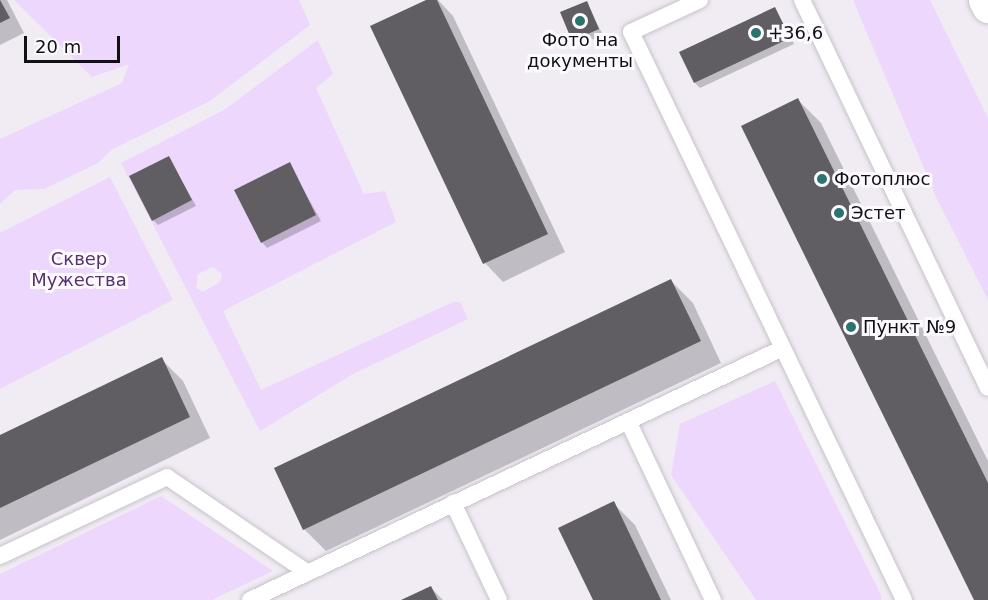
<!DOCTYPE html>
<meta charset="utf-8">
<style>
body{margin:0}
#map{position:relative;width:988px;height:600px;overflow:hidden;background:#f1ecf4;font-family:"DejaVu Sans",sans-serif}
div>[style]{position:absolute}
.green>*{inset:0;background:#edd7fc}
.shadow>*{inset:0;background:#0003}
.building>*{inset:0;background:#605d63}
.roads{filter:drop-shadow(0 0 2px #c7c2ca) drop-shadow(0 0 2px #c7c2ca)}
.lane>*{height:16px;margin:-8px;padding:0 8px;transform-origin:8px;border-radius:8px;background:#fff}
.primary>*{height:33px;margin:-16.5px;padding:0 16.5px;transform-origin:16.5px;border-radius:16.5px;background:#fff}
.dots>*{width:16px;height:16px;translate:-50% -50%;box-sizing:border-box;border:3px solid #fdfaff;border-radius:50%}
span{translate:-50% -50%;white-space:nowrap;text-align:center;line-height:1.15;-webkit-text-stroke:6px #fdfaff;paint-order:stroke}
.poi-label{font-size:18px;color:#111013}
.left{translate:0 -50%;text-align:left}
.park-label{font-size:18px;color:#58326e}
.scale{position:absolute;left:24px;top:36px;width:96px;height:27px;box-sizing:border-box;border:3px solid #111013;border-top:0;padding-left:8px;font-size:18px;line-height:21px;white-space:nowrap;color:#111013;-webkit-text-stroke:4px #fdfaff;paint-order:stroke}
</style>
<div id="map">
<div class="green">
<i style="clip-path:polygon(14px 0,299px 0,310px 25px,210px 101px,111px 150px,98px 163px,44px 189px,15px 190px,0 204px,0 139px,122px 83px,129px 64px,92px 77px)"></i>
<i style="clip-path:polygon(853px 0,930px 0,988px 118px,988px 300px,937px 199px)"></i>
<i style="clip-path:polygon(evenodd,318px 40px,333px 74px,316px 88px,364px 194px,385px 191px,396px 222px,223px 311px,261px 390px,453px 302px,460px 302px,468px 319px,353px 374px,260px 431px,121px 163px,224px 110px,318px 40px,169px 156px,192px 200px,152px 221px,130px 176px,169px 156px,318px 40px,290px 162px,316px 215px,261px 243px,234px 190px,290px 162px,318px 40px,213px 267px,222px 274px,220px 282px,203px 292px,196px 288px,198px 274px,213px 267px)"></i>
<i style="clip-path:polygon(110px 177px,173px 300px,0 389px,0 233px)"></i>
<i style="clip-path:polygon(775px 381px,881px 595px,881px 600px,756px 600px,671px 475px,680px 424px)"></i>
<i style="clip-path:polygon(161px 496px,273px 571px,212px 600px,0 600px,0 574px)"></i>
</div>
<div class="shadow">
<i style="clip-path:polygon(0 0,7px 0,24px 33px,0 45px)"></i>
<i style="clip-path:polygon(429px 0,438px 0,453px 16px,565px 252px,503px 282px,485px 263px,372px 27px)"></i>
<i style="clip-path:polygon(586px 3px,603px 35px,579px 45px,574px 40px)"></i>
<i style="clip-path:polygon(775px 8px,794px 44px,700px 88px,695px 83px)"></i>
<i style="clip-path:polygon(798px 100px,821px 123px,988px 461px,988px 600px,976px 600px)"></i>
<i style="clip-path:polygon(169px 158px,196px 206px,158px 225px,153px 220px)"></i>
<i style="clip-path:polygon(289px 164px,321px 221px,267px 248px,262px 242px)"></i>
<i style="clip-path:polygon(671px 281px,693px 303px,721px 363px,326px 551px,304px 529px)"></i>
<i style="clip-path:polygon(161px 359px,183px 381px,210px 438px,0 540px,0 437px)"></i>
<i style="clip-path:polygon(613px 503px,635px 525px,671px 600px,595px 600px)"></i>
<i style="clip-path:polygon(431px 588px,443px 600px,405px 600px)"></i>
</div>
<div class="building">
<i style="clip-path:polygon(0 0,10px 18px,0 23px)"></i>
<i style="clip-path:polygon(426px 0,437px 0,548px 234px,483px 264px,370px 26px)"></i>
<i style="clip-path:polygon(587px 1px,599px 29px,572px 41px,560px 12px)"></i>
<i style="clip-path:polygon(775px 7px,790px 38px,694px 83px,679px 52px)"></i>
<i style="clip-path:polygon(798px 98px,988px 483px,988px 600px,974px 600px,741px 126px)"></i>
<i style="clip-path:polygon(169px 156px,192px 200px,152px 221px,129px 176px)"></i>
<i style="clip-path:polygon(290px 162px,316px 215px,261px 243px,234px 190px)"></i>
<i style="clip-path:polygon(671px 279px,701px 341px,303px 530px,274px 468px)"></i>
<i style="clip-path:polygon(162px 357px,190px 417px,0 508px,0 435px)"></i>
<i style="clip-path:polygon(614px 501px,634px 543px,661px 600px,593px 600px,558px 528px)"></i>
<i style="clip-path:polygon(431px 586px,438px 600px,401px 600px)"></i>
</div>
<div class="roads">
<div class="lane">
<i style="left:700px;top:0;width:76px;rotate:155.1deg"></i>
<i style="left:631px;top:32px;width:630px;rotate:64.33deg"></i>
<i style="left:802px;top:0;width:430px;rotate:64.4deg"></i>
<i style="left:628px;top:421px;width:198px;rotate:64.6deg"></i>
<i style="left:453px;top:503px;width:107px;rotate:64.6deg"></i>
<i style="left:0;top:556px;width:185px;rotate:-25.3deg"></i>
<i style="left:167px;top:477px;width:169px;rotate:34.2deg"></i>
<i style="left:250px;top:600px;width:587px;rotate:-25.3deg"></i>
</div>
<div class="primary">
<i style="left:985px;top:0;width:7px;rotate:63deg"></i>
</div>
</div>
<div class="dots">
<i style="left:580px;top:21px;background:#2a736f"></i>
<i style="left:756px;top:33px;background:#2a736f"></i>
<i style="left:822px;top:179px;background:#2a736f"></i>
<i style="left:839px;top:213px;background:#2a736f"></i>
<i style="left:851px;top:327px;background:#2a736f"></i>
</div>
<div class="poi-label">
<span class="left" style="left:768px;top:33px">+36,6</span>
<span style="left:580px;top:51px">Фото на<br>документы</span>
<span class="left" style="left:834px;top:179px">Фотоплюс</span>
<span class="left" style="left:851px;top:213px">Эстет</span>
<span class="left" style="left:863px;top:327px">Пункт №9</span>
</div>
<div class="park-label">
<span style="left:79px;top:270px">Сквер<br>Мужества</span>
</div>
<div class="scale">20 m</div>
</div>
